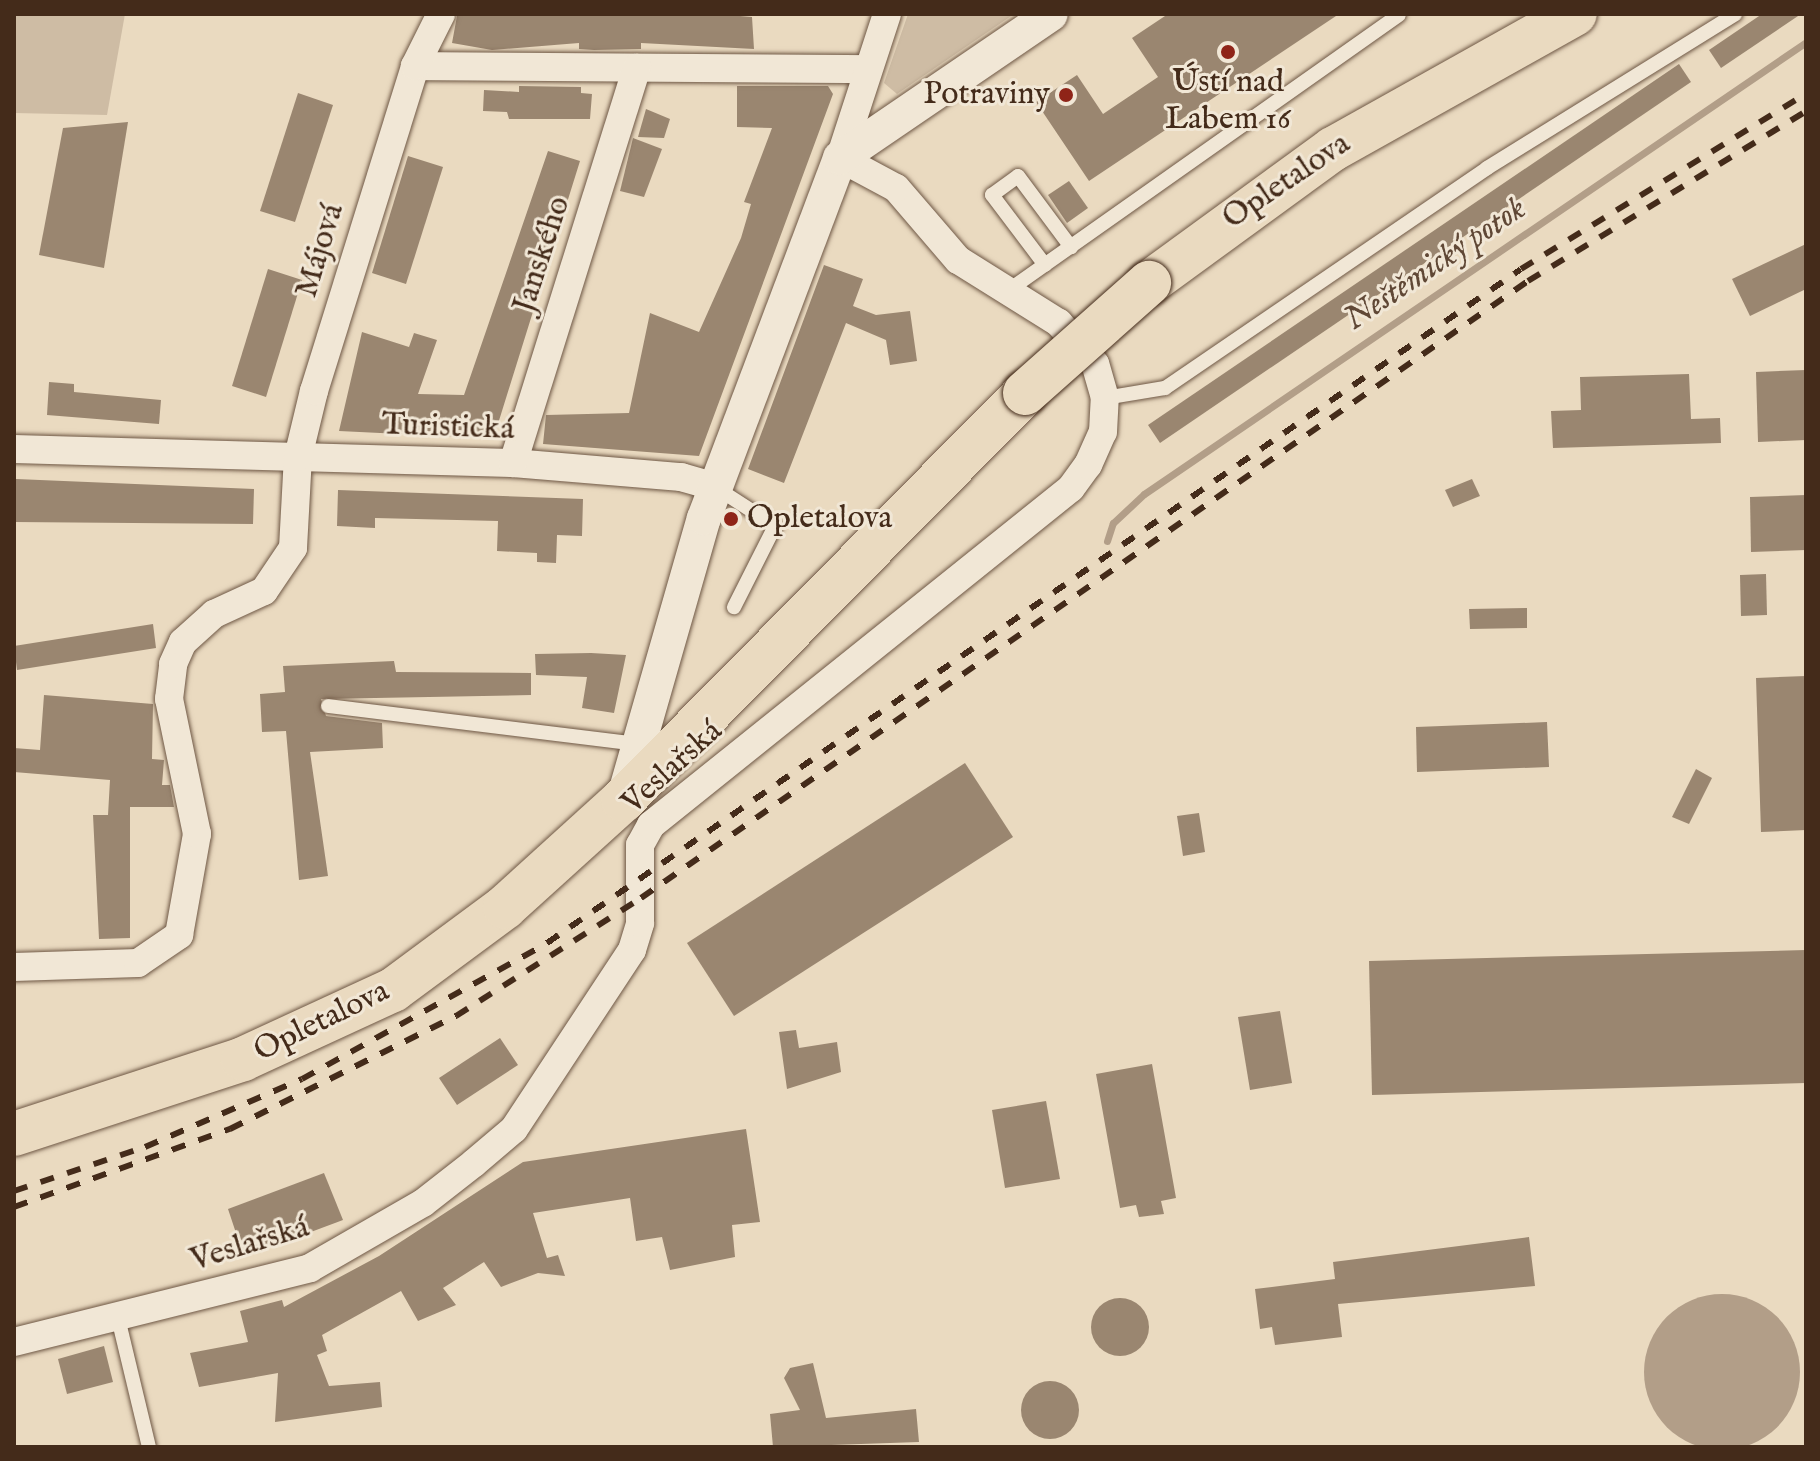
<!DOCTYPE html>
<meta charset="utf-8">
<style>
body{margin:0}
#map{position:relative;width:1820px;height:1461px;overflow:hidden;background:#eadac0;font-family:"IM FELL English",serif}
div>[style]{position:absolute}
.green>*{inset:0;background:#cebca4}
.water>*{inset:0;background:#b29e88}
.round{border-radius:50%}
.stream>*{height:7px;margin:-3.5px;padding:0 3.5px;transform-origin:3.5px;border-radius:3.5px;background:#b29e88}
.building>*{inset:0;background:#9a8670}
.roads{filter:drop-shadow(0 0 2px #6e5744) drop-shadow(0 0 2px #6e5744)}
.service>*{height:14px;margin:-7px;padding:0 7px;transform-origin:7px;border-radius:7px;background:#f1e7d6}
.minor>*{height:28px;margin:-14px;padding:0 14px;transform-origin:14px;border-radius:14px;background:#f1e7d6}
.tertiary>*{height:34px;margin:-17px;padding:0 17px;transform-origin:17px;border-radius:17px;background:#f1e7d6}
.primary>*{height:44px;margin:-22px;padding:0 22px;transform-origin:22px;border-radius:22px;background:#eadac0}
.rail>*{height:6px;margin-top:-3px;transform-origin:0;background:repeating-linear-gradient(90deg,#442b1a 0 14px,transparent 0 28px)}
.bridges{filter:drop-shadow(0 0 2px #442b1a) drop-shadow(0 0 2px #442b1a)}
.primary-bridge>*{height:44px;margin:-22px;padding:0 22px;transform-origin:22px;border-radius:22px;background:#eadac0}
.dots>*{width:22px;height:22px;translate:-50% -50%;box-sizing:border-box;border:4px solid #f1e7d6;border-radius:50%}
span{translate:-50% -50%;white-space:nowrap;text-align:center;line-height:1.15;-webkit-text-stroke:6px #f1e7d6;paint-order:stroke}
.poi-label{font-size:32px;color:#442b1a}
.right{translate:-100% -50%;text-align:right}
.left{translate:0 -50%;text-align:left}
.street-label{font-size:32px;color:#442b1a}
.water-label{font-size:34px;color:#604836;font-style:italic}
.frame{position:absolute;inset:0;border:16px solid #442b1a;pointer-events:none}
</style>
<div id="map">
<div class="green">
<i style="clip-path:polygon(14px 14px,125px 14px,107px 115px,14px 113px)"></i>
<i style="clip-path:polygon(908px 14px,1014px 14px,897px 94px,884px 83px)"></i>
</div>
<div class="water">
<i class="round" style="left:1644px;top:1294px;width:156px;height:156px"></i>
</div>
<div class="stream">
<i style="left:1107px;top:541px;width:19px;rotate:-72deg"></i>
<i style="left:1113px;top:523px;width:42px;rotate:-43.1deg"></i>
<i style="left:1144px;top:494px;width:802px;rotate:-34.32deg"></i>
</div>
<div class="building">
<i style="clip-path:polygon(1168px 14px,1339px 14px,1089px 181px,1036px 102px,1077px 75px,1103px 114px,1158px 77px,1132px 38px)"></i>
<i style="clip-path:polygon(1762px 14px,1801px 14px,1721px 68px,1709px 50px)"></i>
<i style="clip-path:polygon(728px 15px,752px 17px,754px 49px,641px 43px,641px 49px,594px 50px,579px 49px,579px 43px,492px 50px,452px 43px,457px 16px)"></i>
<i style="clip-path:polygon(1679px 64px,1691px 82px,1160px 443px,1148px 425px)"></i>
<i style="clip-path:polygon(519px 86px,581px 87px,581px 93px,592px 94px,590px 119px,509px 119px,507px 112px,483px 111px,484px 90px,519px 92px)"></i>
<i style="clip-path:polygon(737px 86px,828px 86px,833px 94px,699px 456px,543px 444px,546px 415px,629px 413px,650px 313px,699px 332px,741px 238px,751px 204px,744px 202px,772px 128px,737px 127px)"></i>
<i style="clip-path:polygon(298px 93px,333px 105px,295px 222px,260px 211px)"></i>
<i style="clip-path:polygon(646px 109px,670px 119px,664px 138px,638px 137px)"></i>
<i style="clip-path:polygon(128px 122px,104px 268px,39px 255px,63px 128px)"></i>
<i style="clip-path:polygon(633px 138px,662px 149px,644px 197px,620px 191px)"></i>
<i style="clip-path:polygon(548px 151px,580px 161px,497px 427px,483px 438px,339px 431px,362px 332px,409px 347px,414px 333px,437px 340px,418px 394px,464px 395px)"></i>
<i style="clip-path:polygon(408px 156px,443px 167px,406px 284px,372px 273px)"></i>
<i style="clip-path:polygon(1069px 181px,1088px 208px,1067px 223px,1048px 195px)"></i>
<i style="clip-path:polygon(1806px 244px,1806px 289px,1750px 316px,1732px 279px)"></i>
<i style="clip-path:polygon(824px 265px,863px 279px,853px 306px,876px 315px,910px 311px,917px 361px,890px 365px,886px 340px,846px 323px,784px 483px,748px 469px)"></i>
<i style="clip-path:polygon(268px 269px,302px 280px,266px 397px,232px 386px)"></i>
<i style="clip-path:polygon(1806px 370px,1806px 440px,1758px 442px,1756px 372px)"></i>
<i style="clip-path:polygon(1689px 374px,1691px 419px,1720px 418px,1721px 443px,1553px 448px,1551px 411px,1581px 410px,1580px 377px)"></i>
<i style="clip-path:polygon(49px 382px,74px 384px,74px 392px,161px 400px,159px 424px,47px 415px)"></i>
<i style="clip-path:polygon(16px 479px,254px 489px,253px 524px,14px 522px)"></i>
<i style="clip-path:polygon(1472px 479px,1480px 496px,1453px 507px,1445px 490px)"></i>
<i style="clip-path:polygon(338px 490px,583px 499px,582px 536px,557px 535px,556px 563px,537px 562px,537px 553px,497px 551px,498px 521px,375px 518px,375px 528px,337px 526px)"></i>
<i style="clip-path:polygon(1806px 495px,1806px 550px,1751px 552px,1750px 497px)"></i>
<i style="clip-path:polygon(1766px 574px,1767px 615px,1741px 616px,1740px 575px)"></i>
<i style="clip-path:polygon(1527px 608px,1527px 628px,1470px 629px,1469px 609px)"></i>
<i style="clip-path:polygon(153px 624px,156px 648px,17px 670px,14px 646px)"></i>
<i style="clip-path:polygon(591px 653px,626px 655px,614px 713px,582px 708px,587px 677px,536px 675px,535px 654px)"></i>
<i style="clip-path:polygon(394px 661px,396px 672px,531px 673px,531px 695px,321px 699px,326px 716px,382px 723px,383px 748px,310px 752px,328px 876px,299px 880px,286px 731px,262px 732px,260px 694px,285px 692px,283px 666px)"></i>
<i style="clip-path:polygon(1806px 676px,1806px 830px,1761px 832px,1756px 678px)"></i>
<i style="clip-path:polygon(44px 695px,153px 704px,152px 759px,164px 760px,162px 785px,170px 785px,174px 807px,130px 807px,130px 938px,99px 939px,93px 815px,108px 815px,110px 780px,14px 772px,14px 748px,40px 750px)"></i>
<i style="clip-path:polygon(1547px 722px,1549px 767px,1417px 772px,1416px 727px)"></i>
<i style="clip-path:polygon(965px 763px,1013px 837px,734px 1016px,687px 943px)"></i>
<i style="clip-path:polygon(1696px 769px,1712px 778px,1689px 824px,1672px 817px)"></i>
<i style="clip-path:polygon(1199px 813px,1205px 852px,1183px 856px,1177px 816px)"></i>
<i style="clip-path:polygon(1806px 950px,1806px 1083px,1372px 1095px,1369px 961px)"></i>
<i style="clip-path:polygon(1280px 1011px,1292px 1083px,1250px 1090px,1238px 1017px)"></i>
<i style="clip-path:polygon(796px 1030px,799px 1048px,837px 1042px,841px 1072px,787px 1089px,779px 1032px)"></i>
<i style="clip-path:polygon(500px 1038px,518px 1065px,457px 1105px,439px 1078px)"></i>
<i style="clip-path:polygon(1152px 1064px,1176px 1198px,1161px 1201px,1164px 1214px,1139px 1217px,1136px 1205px,1120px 1208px,1096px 1074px)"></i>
<i style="clip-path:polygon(1046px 1101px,1060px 1179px,1005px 1188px,992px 1110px)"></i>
<i style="clip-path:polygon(746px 1129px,760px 1222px,732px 1225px,735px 1257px,670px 1270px,662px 1237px,636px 1241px,630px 1198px,533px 1213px,547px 1258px,558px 1255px,565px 1276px,538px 1273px,501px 1287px,484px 1262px,443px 1288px,456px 1305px,418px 1321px,401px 1291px,322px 1335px,327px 1351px,317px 1355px,329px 1386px,380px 1382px,382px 1407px,275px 1422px,278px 1373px,199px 1387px,190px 1353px,248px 1342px,240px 1311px,282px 1300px,284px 1307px,379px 1256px,523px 1162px)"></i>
<i style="clip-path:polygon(324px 1173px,343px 1220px,244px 1257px,228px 1209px)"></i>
<i style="clip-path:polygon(1529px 1237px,1535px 1286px,1338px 1304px,1342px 1337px,1275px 1345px,1272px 1327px,1260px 1329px,1255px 1289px,1335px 1279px,1333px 1262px)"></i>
<i class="round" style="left:1091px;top:1298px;width:58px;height:58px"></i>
<i style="clip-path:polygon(104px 1346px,113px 1382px,67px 1394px,58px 1359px)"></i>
<i style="clip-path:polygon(813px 1363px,826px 1418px,916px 1409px,919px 1442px,773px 1447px,770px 1414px,800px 1410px,784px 1378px,790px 1368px)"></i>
<i class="round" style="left:1021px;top:1381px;width:58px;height:58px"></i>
</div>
<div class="roads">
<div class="service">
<i style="left:1045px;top:265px;width:88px;rotate:-127.1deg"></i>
<i style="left:992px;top:195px;width:32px;rotate:-36deg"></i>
<i style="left:1018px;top:176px;width:89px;rotate:53.3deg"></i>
<i style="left:1009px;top:290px;width:477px;rotate:-35.2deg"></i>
<i style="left:1105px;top:398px;width:61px;rotate:-9.5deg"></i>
<i style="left:1165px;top:388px;width:390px;rotate:-34.3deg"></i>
<i style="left:1487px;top:168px;width:292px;rotate:-31.8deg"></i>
<i style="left:715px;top:487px;width:72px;rotate:33deg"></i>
<i style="left:775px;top:526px;width:91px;rotate:116.8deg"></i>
<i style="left:328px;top:706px;width:313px;rotate:7deg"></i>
<i style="left:118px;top:1318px;width:133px;rotate:76.5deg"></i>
</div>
<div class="minor">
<i style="left:415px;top:66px;width:452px;rotate:0.4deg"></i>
<i style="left:14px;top:449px;width:499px;rotate:1.6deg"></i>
<i style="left:513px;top:463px;width:169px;rotate:4.8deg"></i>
<i style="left:681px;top:477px;width:35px;rotate:16deg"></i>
<i style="left:513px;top:463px;width:414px;rotate:-72.6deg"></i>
<i style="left:14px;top:967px;width:124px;rotate:-1.8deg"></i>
<i style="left:138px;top:963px;width:50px;rotate:-34.3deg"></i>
<i style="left:179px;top:935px;width:103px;rotate:-79.9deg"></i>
<i style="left:197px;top:834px;width:138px;rotate:-101.7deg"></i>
<i style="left:169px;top:699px;width:35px;rotate:-83deg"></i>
<i style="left:173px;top:664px;width:24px;rotate:-66deg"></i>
<i style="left:183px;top:642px;width:42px;rotate:-42.1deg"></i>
<i style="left:214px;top:614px;width:55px;rotate:-24.7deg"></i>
<i style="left:264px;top:591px;width:52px;rotate:-56deg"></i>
<i style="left:293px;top:548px;width:91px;rotate:-86.9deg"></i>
<i style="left:298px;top:457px;width:68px;rotate:-76.4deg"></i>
<i style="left:314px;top:391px;width:340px;rotate:-72.7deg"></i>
<i style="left:415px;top:66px;width:58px;rotate:-63.4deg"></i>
<i style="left:14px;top:1342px;width:305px;rotate:-14deg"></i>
<i style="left:310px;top:1268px;width:130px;rotate:-29.9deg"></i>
<i style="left:423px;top:1203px;width:65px;rotate:-38.1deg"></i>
<i style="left:474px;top:1163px;width:52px;rotate:-40.4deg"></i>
<i style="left:514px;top:1129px;width:214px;rotate:-56.6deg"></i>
<i style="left:632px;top:950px;width:28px;rotate:-73deg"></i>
<i style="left:640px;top:923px;width:78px;rotate:-90deg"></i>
<i style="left:640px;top:845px;width:23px;rotate:-61deg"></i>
<i style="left:651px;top:825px;width:538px;rotate:-38.74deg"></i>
<i style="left:1071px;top:488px;width:29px;rotate:-54deg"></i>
<i style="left:1088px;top:465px;width:36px;rotate:-66deg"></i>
<i style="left:1103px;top:432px;width:34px;rotate:-87deg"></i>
<i style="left:1105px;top:398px;width:35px;rotate:-106deg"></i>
<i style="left:1095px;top:364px;width:55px;rotate:-131.3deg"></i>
<i style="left:1059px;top:323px;width:119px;rotate:-148deg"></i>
<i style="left:958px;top:260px;width:95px;rotate:-130.7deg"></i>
<i style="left:896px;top:188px;width:64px;rotate:-151.8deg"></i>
<i style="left:840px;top:158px;width:151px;rotate:-71.9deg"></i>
</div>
<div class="tertiary">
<i style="left:623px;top:800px;width:293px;rotate:-74deg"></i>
<i style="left:704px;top:518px;width:385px;rotate:-69.3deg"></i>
<i style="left:840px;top:158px;width:255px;rotate:-34.3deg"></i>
</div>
<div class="primary">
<i style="left:1149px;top:283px;width:228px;rotate:-36.1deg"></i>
<i style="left:1333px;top:149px;width:277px;rotate:-29.2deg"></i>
<i style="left:14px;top:1134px;width:241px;rotate:-18.1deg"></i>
<i style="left:243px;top:1059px;width:165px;rotate:-24.7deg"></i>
<i style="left:393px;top:990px;width:139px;rotate:-36.5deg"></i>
<i style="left:505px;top:907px;width:159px;rotate:-42.2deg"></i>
<i style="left:623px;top:800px;width:572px;rotate:-45.35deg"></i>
</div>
</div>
<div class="rail">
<i style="left:14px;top:1191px;width:138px;rotate:-18.6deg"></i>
<i style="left:145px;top:1147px;width:171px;rotate:-23.4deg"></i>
<i style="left:302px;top:1079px;width:280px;rotate:-29deg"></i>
<i style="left:547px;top:943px;width:1184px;rotate:-34.68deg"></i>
<i style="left:1521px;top:269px;width:334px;rotate:-31.6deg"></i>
<i style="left:14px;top:1207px;width:230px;rotate:-19.9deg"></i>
<i style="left:230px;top:1129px;width:253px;rotate:-26.6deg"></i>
<i style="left:456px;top:1016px;width:219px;rotate:-32.5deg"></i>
<i style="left:641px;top:898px;width:1080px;rotate:-34.82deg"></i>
<i style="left:1528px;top:281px;width:326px;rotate:-31.4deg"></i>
</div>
<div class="bridges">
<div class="primary-bridge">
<i style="left:1025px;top:393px;width:166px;rotate:-41.6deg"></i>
</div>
</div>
<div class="dots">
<i style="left:1228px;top:52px;background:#8f2418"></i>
<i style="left:1066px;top:95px;background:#8f2418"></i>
<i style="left:731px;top:519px;background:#8f2418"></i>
</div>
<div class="poi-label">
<span style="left:1228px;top:102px">Ústí nad<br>Labem 16</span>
<span class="right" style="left:1050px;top:95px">Potraviny</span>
<span class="left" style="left:747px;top:519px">Opletalova</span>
</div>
<div class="street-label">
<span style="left:1287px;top:182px;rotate:-34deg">Opletalova</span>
<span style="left:321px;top:251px;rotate:-73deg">Májová</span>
<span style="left:543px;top:255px;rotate:-72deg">Janského</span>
<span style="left:448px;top:428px;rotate:2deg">Turistická</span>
<span style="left:673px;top:768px;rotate:-42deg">Veslařská</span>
<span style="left:322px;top:1022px;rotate:-26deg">Opletalova</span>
<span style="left:250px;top:1245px;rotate:-17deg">Veslařská</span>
</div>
<div class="water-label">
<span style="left:1435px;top:264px;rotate:-34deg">Neštěmický potok</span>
</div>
<div class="frame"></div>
</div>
